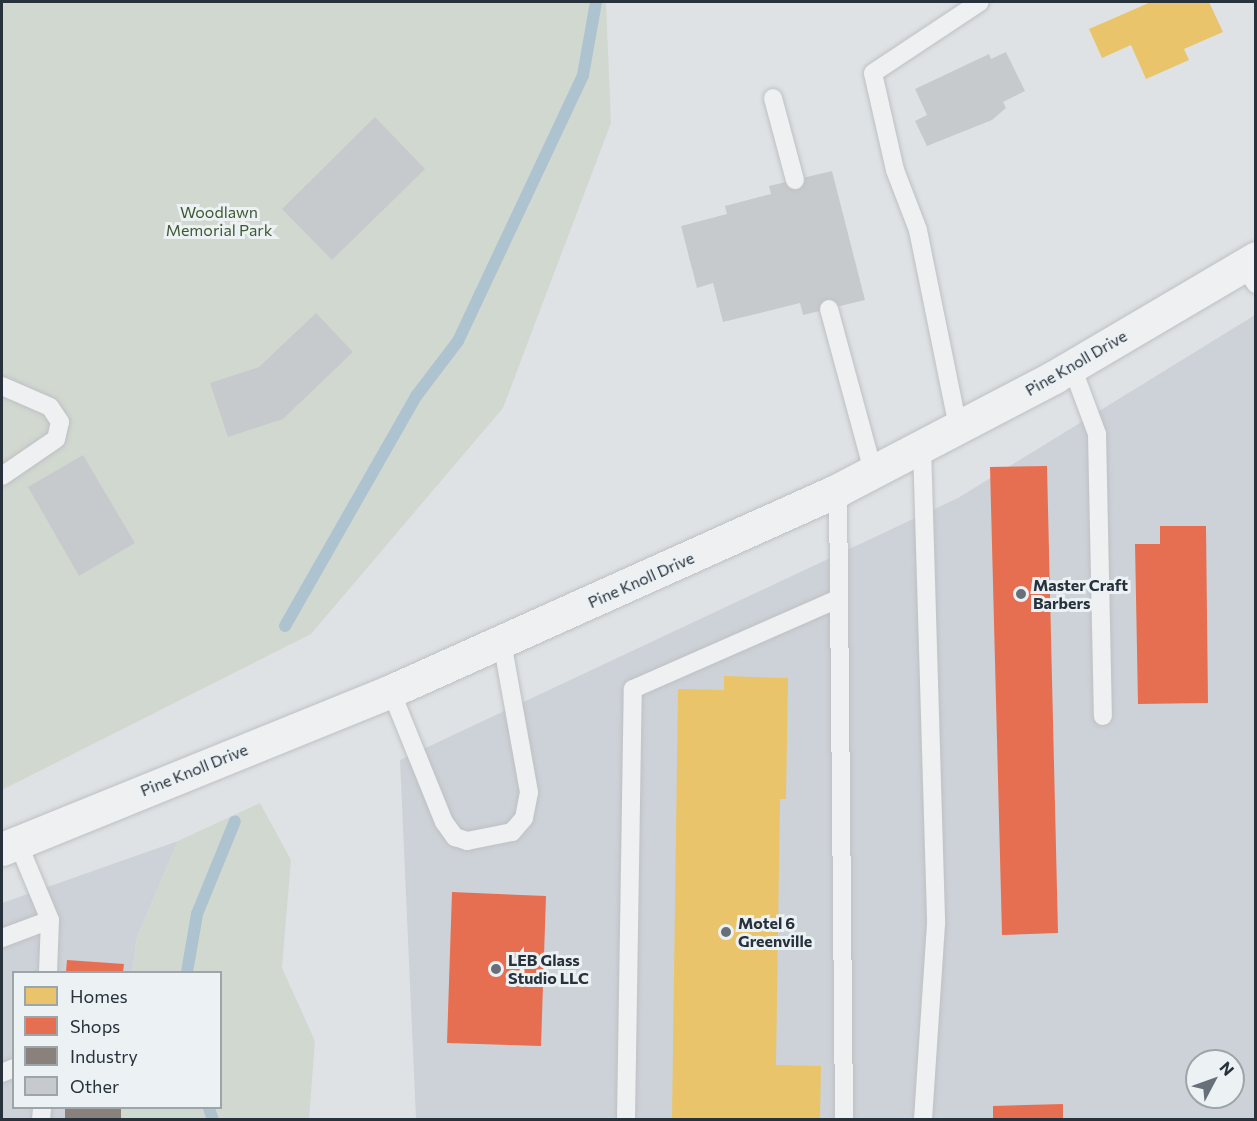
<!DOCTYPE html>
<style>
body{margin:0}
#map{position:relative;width:1257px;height:1121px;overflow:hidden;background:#dfe2e5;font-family:Commissioner,sans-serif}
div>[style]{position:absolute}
.built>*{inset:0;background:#cdd2d8}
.green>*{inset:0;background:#d1d8d0}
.homes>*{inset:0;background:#e9c46a}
.shops>*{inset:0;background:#e76f51}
.industry>*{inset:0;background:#8a817c}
.stream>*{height:12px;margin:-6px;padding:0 6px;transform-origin:6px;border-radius:6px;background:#adc3cf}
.building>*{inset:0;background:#c7cacd}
.roads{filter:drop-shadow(0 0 2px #bec0c3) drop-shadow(0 0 2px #bec0c3)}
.service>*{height:18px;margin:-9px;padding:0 9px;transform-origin:9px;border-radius:9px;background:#eef0f1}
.tertiary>*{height:33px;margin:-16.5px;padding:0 16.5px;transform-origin:16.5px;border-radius:16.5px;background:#eef0f1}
.dots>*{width:16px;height:16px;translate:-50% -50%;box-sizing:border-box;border:3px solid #ecf1f4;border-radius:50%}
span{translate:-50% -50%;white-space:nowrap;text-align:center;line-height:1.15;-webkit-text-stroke:6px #ecf1f4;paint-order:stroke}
.park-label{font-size:16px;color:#415834}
.street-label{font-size:16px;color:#27323d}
.poi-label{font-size:16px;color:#27323d;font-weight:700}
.left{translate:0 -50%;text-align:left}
.frame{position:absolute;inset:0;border:3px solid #27323d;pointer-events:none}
.legend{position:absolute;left:12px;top:971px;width:210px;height:138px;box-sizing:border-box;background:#ecf1f4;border:2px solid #9da5ab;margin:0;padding:8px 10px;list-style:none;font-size:18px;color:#27323d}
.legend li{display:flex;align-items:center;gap:12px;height:30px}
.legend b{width:30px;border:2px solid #9da5ab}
.north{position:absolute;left:1185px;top:1049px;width:60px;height:60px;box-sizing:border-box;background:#ecf1f4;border:2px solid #9da5ab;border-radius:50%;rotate:49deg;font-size:16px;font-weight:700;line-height:24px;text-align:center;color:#27323d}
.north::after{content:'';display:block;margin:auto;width:21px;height:27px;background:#677078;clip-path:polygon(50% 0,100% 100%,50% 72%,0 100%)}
</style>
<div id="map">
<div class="built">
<i style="clip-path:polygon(evenodd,1255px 315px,1255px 1119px,416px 1119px,400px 760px,958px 498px,1255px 315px,1197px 1061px,1233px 1061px,1233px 1097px,1197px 1097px,1197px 1061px)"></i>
<i style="clip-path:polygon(178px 841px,137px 937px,132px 972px,14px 972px,14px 1108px,121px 1108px,121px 1119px,2px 1119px,2px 903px)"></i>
</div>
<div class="green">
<i style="clip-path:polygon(2px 2px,606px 2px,611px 123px,503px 408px,311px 634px,2px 790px)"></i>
<i style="clip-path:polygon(260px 803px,291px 860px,282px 968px,315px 1041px,309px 1119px,121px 1120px,121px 1108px,220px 1108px,220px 972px,132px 972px,137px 937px,178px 841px)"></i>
</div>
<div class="homes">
<i style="clip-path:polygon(1151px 2px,1209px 2px,1223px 32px,1184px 49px,1189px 60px,1146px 79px,1131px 45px,1102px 58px,1089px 29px)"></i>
<i style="clip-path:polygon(724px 676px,788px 678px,786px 799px,780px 799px,776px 1065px,821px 1066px,820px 1120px,672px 1120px,678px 689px,724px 690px)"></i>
</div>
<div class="shops">
<i style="clip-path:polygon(1047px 466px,1058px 933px,1002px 935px,990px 467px)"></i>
<i style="clip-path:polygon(1160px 526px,1206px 526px,1208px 703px,1138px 704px,1135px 544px,1160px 544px)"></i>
<i style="clip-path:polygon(452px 892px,546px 896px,541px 1046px,447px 1043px)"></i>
<i style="clip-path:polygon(67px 960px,124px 964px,123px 972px,66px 972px)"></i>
<i style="clip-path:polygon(1063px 1104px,1063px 1120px,993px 1120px,993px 1106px)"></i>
</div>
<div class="industry">
<i style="clip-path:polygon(65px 1108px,121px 1108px,121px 1120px,65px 1120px)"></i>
</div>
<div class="stream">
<i style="left:285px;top:626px;width:266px;rotate:-60.3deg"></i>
<i style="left:417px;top:395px;width:68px;rotate:-52.8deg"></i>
<i style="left:458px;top:341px;width:294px;rotate:-64.8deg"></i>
<i style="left:583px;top:75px;width:74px;rotate:-79.9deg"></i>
<i style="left:187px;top:972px;width:59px;rotate:-80.2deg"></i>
<i style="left:197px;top:914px;width:100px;rotate:-67.8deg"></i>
<i style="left:209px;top:1108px;width:13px;rotate:72deg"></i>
</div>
<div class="building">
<i style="clip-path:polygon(1006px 52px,1025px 91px,1003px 102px,1006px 108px,992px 120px,927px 146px,915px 121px,927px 115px,915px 89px,989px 54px,991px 59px)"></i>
<i style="clip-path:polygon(375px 117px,425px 169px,332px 260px,282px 209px)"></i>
<i style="clip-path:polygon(832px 171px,865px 300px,803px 315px,800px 303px,723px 322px,713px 283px,697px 288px,681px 226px,727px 214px,725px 206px,771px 194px,769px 186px)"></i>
<i style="clip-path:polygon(316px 313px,353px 352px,283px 419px,228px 437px,210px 383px,259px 367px)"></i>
<i style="clip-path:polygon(83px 455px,135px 543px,79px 576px,28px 487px)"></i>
</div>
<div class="roads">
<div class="service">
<i style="left:773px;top:98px;width:85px;rotate:75deg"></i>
<i style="left:1243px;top:265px;width:23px;rotate:56deg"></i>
<i style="left:829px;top:309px;width:168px;rotate:74.8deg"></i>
<i style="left:1072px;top:367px;width:72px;rotate:69.5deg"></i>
<i style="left:1097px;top:434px;width:282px;rotate:88.8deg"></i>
<i style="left:2px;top:386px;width:52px;rotate:23.6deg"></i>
<i style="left:50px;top:407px;width:18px;rotate:56deg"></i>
<i style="left:60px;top:422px;width:17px;rotate:103deg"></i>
<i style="left:56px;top:439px;width:65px;rotate:145.6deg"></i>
<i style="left:958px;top:427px;width:201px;rotate:-101.5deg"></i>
<i style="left:918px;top:230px;width:64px;rotate:-111deg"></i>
<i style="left:895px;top:170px;width:99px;rotate:-102.8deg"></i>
<i style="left:873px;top:73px;width:128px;rotate:-33.6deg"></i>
<i style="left:922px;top:446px;width:478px;rotate:88.3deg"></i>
<i style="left:936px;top:924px;width:196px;rotate:93.8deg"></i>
<i style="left:838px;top:490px;width:630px;rotate:89.45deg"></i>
<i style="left:391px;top:691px;width:141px;rotate:68deg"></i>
<i style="left:444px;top:822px;width:19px;rotate:54deg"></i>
<i style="left:455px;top:837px;width:13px;rotate:18deg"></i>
<i style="left:467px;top:841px;width:46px;rotate:-11.3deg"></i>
<i style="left:512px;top:832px;width:18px;rotate:-49deg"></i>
<i style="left:524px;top:818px;width:26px;rotate:-79deg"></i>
<i style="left:529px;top:792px;width:152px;rotate:-100.2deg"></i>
<i style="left:2px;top:938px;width:51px;rotate:-20.6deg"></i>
<i style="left:50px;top:920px;width:83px;rotate:-112.6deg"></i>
<i style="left:48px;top:972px;width:52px;rotate:-87.8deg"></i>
<i style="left:2px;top:1073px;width:13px;rotate:-23deg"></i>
<i style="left:41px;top:1120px;width:12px;rotate:-85deg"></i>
<i style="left:626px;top:1120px;width:431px;rotate:-89.1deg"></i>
<i style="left:633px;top:689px;width:224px;rotate:-23.7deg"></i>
</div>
<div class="tertiary">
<i style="left:2px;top:849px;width:420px;rotate:-22.1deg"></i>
<i style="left:391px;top:691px;width:490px;rotate:-24.2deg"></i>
<i style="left:838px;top:490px;width:244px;rotate:-27.6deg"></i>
<i style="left:1054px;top:377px;width:234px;rotate:-30.5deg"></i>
</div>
</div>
<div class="dots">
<i style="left:1021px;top:594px;background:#677078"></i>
<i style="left:726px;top:932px;background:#677078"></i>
<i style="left:496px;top:969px;background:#677078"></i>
</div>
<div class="park-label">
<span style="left:219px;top:221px">Woodlawn<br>Memorial Park</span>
</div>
<div class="street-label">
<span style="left:1076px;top:363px;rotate:-30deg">Pine Knoll Drive</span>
<span style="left:641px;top:580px;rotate:-24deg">Pine Knoll Drive</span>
<span style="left:194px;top:770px;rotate:-22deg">Pine Knoll Drive</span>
</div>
<div class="poi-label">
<span class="left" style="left:1033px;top:594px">Master Craft<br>Barbers</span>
<span class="left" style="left:738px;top:932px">Motel 6<br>Greenville</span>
<span class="left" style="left:508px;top:969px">LEB Glass<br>Studio LLC</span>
</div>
<div class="frame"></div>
<ul class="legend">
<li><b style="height:16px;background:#e9c46a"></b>Homes</li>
<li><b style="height:16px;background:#e76f51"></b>Shops</li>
<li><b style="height:16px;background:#8a817c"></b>Industry</li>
<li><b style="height:16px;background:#c7cacd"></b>Other</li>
</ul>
<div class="north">N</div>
</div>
